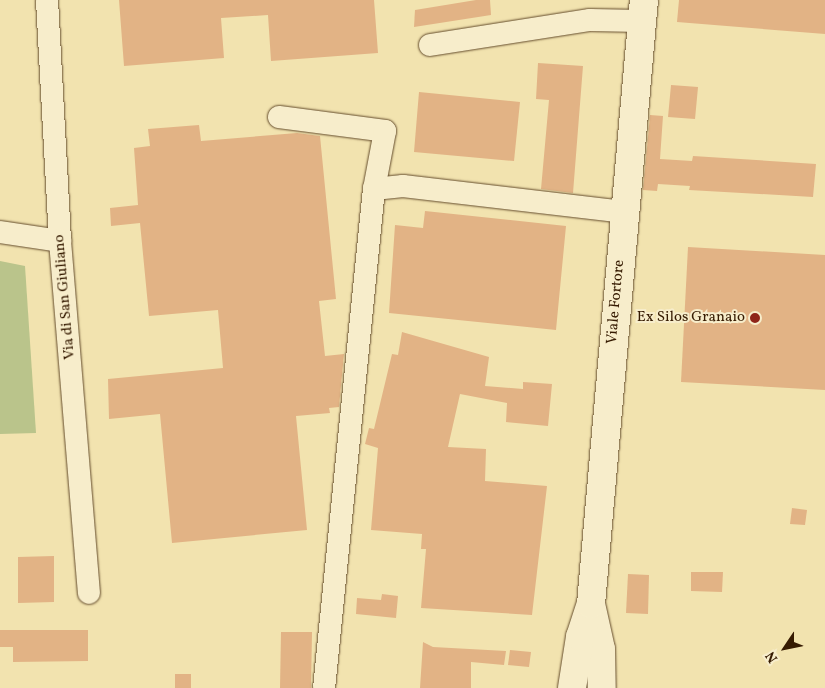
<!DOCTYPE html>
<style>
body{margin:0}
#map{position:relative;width:825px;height:688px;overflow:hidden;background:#f2e3af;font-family:Vollkorn,serif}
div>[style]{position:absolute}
.green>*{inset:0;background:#bac48b}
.building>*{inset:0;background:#e2b385}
.roads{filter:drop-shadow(0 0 1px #654d2d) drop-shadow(0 0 1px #654d2d)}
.street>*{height:22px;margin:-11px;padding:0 11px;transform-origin:11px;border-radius:11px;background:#f7edcb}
.secondary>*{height:28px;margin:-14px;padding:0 14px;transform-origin:14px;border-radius:14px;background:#f7edcb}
.dots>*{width:14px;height:14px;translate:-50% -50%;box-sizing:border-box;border:2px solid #f7edcb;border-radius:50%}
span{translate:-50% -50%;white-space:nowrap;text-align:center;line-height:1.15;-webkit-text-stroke:4px #f7edcb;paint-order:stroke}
.street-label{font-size:15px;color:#361b02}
.poi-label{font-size:15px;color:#361b02}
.right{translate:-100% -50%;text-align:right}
.north{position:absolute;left:760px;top:623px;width:50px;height:50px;-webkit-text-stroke:4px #f7edcb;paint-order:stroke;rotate:236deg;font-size:14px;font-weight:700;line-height:20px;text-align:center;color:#361b02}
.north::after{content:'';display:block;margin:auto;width:18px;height:22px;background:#361b02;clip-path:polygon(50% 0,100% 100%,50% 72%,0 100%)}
</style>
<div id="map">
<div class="green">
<i style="clip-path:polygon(0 261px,25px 266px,36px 433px,0 434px)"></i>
</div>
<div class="building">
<i style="clip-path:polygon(119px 0,374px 0,378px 53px,271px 61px,268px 15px,221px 18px,224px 58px,124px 66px)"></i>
<i style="clip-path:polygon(476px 0,490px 0,491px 15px,414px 27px,415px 10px)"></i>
<i style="clip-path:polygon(679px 0,825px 0,825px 34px,677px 22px)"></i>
<i style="clip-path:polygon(538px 63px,583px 66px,573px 193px,541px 189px,549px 100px,536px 99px)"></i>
<i style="clip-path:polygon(671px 85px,698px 87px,695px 119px,668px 117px)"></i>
<i style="clip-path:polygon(419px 92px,520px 102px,514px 161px,414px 152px)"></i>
<i style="clip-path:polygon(650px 115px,663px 116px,660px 159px,692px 161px,693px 156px,816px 164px,813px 197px,689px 190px,690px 186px,658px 184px,657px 191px,643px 190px)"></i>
<i style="clip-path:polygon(199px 125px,201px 141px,297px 133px,320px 136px,336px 299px,319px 301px,325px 356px,344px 354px,339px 407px,329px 408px,330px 413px,296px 416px,307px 530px,172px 543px,160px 414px,109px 419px,108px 379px,223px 368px,218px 310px,149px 316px,140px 223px,111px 226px,110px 208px,138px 205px,134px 148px,150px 146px,148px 129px)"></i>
<i style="clip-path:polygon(425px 211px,566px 226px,556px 330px,389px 313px,395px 225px,423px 228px)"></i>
<i style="clip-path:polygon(688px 247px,825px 255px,825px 390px,681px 382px)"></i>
<i style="clip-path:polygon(402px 332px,489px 357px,485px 386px,523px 389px,523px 382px,552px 384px,548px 426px,506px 422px,507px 403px,460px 394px,448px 447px,486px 449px,485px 481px,547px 486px,532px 615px,421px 608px,426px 549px,421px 549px,422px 534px,371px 530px,378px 448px,365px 444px,369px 428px,374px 429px,392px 354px,398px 355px)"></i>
<i style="clip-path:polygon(792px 508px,807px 510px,805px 525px,790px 524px)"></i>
<i style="clip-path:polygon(54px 556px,54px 602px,18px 603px,18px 557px)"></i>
<i style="clip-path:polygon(691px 572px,723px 572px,722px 592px,691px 591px)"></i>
<i style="clip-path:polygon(628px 574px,649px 575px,648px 614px,626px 613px)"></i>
<i style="clip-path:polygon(382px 594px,398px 596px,396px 618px,356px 614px,357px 598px,381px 600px)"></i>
<i style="clip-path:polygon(0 630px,88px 630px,88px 661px,13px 662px,13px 647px,0 647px)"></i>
<i style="clip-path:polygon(281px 632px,312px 632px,311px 688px,280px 688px)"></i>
<i style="clip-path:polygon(423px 642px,433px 647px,506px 651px,504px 665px,471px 662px,471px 688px,420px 688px)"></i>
<i style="clip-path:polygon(510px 650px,531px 652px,529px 667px,508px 665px)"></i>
<i style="clip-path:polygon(175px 674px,191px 674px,191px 688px,175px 688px)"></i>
</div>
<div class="roads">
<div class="street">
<i style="left:47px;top:0;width:241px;rotate:86.9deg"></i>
<i style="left:60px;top:241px;width:353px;rotate:85.3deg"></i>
<i style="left:430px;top:45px;width:162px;rotate:-8.9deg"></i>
<i style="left:590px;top:20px;width:51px;rotate:1.1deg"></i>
<i style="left:279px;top:117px;width:107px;rotate:7.5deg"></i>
<i style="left:385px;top:131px;width:59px;rotate:100.7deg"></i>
<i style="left:374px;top:189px;width:501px;rotate:95.72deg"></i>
<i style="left:374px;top:189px;width:29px;rotate:-6deg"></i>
<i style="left:403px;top:186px;width:222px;rotate:6.7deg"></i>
<i style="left:0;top:232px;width:61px;rotate:8.5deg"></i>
</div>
<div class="secondary">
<i style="left:591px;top:604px;width:46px;rotate:77.5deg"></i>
<i style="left:601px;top:649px;width:39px;rotate:89deg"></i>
<i style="left:572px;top:688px;width:52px;rotate:-81.1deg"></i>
<i style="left:580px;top:637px;width:35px;rotate:-72deg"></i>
<i style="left:591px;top:604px;width:606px;rotate:-84.99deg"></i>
</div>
</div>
<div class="dots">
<i style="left:755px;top:318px;background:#8f2418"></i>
</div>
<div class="street-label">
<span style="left:65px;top:297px;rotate:-95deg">Via di San Giuliano</span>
<span style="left:616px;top:302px;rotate:-85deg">Viale Fortore</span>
</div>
<div class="poi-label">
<span class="right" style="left:745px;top:318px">Ex Silos Granaio</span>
</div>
<div class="north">N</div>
</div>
